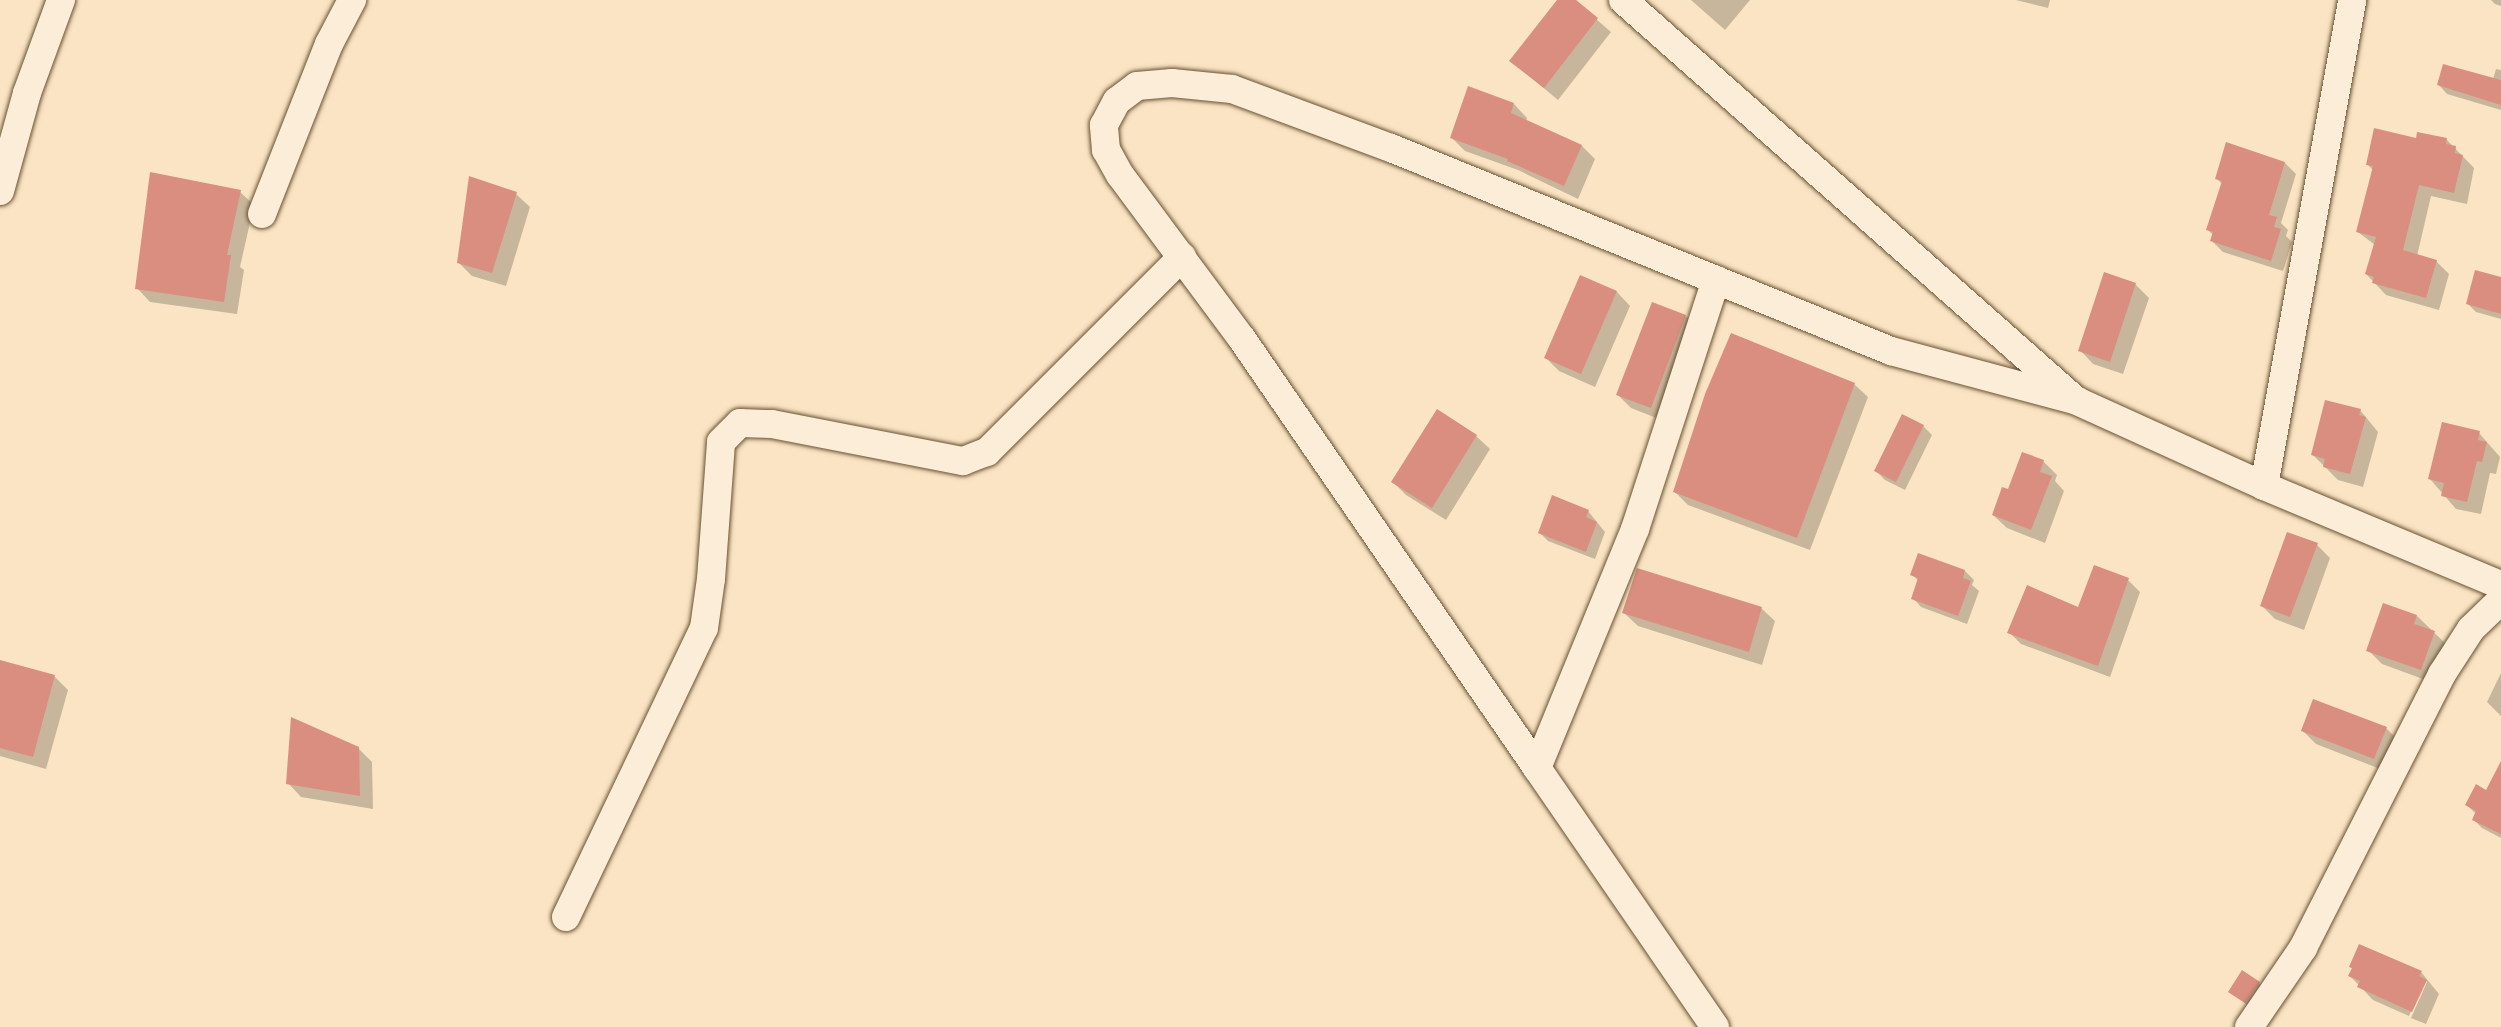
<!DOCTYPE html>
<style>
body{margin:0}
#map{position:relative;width:2501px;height:1027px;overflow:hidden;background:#fae4c3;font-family:Alegreya,serif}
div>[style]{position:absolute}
.shadow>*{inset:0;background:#0003}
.building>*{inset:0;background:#d98e7f}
.roads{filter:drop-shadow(0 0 2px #685131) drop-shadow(0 0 2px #685131)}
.minor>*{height:28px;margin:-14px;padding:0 14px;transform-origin:14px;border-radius:14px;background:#fcedd8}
span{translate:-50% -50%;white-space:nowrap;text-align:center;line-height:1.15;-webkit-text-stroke:5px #fcedd8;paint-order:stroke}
</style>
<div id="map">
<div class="shadow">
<i style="clip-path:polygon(1559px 0,1574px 0,1611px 32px,1558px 100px,1511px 61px)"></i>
<i style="clip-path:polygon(1691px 0,1750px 0,1725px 30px)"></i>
<i style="clip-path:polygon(2016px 0,2050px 0,2048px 8px)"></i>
<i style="clip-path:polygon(2491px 0,2501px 0,2501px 6px,2495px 4px)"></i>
<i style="clip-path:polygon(2496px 69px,2501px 70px,2501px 110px,2447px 94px,2439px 85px,2493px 79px)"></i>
<i style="clip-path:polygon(1514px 104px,1527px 118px,1526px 121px,1582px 146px,1595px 159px,1578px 199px,1518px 170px,1465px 151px,1452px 138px)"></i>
<i style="clip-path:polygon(2417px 139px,2447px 140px,2474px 168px,2467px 204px,2431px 196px,2417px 256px,2436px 261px,2449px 274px,2439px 310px,2386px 295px,2366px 274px,2375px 245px,2358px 232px,2373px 170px,2367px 164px)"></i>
<i style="clip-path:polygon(2285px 163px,2296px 174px,2281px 223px,2288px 230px,2286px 236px,2292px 242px,2283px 271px,2223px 252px,2212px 241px,2214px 236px,2208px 230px,2222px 184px,2216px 178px)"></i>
<i style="clip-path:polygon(470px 178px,516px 194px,530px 207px,506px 286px,472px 276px,458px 262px)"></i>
<i style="clip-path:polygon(240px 192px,254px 205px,240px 267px,244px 270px,237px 314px,150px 302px,137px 288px)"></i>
<i style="clip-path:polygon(1581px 277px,1617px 292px,1630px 306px,1595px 387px,1559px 371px,1546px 358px)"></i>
<i style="clip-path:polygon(2501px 278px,2501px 319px,2476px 312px,2467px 303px)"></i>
<i style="clip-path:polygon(2135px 284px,2149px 298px,2123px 374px,2093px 364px,2080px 350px)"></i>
<i style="clip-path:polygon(1686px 316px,1699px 330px,1664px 421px,1631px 408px,1618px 395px)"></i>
<i style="clip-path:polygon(1854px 384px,1868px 397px,1810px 550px,1688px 505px,1675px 492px)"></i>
<i style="clip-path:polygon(2360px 410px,2378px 432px,2363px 487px,2338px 480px,2313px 455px)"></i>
<i style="clip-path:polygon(1923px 426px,1932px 435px,1905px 490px,1885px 480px,1876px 471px)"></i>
<i style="clip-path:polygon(2479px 433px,2500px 457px,2496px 474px,2490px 473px,2481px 514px,2456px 509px,2430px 479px)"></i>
<i style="clip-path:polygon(1476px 436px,1490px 449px,1446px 520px,1406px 495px,1393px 482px)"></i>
<i style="clip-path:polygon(2043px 461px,2057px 475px,2055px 481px,2064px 491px,2045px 543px,2007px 528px,1993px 515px,2009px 490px)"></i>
<i style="clip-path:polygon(1588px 511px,1605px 532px,1595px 559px,1548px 541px,1539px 532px)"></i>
<i style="clip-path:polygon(2317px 545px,2330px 558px,2304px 630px,2275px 619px,2261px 605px)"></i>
<i style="clip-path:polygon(2094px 567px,2128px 580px,2140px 592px,2110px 677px,2021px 644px,2009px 632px,2079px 609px)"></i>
<i style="clip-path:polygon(1965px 571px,1974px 580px,1972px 585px,1979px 591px,1967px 624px,1921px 607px,1913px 598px,1919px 581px,1912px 575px)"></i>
<i style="clip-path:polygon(1761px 608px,1775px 621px,1762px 665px,1638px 626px,1624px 613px)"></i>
<i style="clip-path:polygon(2417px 616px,2447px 645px,2434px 683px,2382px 664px,2368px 650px)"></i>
<i style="clip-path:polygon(0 661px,54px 676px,68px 690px,46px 769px,0 756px)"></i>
<i style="clip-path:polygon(2501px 673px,2501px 716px,2487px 702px)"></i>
<i style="clip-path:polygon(2386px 728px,2399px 741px,2388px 772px,2316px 744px,2303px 731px)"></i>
<i style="clip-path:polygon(358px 748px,372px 762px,373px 809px,301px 797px,288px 783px)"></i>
<i style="clip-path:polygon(2501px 785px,2501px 838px,2482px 828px,2473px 819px,2476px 814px,2467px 805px)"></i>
<i style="clip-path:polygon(2350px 967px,2421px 972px,2439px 994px,2426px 1024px,2411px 1018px,2427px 982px,2425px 980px,2409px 1016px,2373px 1000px,2350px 976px,2353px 969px)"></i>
<i style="clip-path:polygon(2259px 983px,2268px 992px,2255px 1011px,2230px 992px)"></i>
</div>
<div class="building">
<i style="clip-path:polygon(1557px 0,1576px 0,1598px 18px,1544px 88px,1509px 61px)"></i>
<i style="clip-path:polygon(2443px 64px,2501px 80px,2501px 105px,2437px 85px)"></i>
<i style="clip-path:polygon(1468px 86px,1514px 103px,1511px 113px,1582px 145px,1564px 186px,1507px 161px,1508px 159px,1450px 138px)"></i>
<i style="clip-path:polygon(2374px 128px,2416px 138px,2417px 132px,2447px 138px,2446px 144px,2456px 146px,2455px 153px,2463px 155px,2454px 193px,2419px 185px,2403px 250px,2437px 260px,2426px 298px,2372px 283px,2374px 277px,2365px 274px,2376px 237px,2356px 232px,2373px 166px,2366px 165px)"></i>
<i style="clip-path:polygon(2226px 142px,2285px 162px,2269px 215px,2277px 217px,2274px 227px,2281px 229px,2271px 261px,2210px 241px,2213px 232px,2206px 230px,2222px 181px,2215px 179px)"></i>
<i style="clip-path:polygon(150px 172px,241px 190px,227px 255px,231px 255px,224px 302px,135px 289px)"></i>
<i style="clip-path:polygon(469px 176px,517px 192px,492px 273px,457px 263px)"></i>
<i style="clip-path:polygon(2475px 270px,2501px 277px,2501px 314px,2466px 304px)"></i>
<i style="clip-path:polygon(2104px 272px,2136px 283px,2110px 362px,2078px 351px)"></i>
<i style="clip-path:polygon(1580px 275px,1617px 291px,1581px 374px,1544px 358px)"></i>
<i style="clip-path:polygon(1652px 302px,1686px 315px,1651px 408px,1616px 395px)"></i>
<i style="clip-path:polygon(1731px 333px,1855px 383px,1797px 538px,1673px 492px,1705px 394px)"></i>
<i style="clip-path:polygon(2325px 400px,2361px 409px,2359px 415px,2366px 417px,2350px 474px,2323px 467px,2325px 459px,2311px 455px)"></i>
<i style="clip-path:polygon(1437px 409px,1477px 435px,1432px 508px,1391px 482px)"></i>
<i style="clip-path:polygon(1902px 414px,1924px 425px,1896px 482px,1874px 471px)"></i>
<i style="clip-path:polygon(2442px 422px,2480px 431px,2478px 440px,2487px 442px,2482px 462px,2477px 461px,2467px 502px,2441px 496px,2444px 483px,2428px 479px)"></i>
<i style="clip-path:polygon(2022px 452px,2044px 460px,2040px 472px,2052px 476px,2031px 530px,1992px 515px,2002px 487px,2008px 489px)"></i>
<i style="clip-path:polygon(1552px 495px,1589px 510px,1586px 517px,1597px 522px,1586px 552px,1538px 533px)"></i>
<i style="clip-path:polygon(2287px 532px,2318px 543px,2290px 617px,2260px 606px)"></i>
<i style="clip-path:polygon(1918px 553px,1965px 570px,1963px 578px,1971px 581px,1958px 616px,1911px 599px,1918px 578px,1910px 575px)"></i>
<i style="clip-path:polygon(2094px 565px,2129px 578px,2098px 666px,2007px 633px,2027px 585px,2078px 607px)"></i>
<i style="clip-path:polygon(1637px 568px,1762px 607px,1749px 652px,1622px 613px)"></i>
<i style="clip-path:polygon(2383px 603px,2417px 615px,2414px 624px,2435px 631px,2421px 670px,2366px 651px)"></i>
<i style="clip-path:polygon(0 660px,55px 675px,33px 757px,0 748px)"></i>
<i style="clip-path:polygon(2313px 699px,2387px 727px,2374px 759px,2301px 731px)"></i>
<i style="clip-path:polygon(291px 717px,359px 747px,360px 796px,286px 784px)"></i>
<i style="clip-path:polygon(2501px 761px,2501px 834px,2472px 820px,2476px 811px,2465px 805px,2476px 784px,2486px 790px)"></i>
<i style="clip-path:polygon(2359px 944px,2422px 971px,2419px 976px,2427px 980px,2412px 1012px,2357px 987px,2360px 981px,2348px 976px,2352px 968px,2349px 967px)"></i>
<i style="clip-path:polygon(2242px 970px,2260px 982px,2245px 1003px,2228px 992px)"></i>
</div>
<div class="roads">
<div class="minor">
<i style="left:1623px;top:0;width:601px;rotate:41.49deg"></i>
<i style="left:0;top:191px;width:102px;rotate:-74.6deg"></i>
<i style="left:27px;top:93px;width:99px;rotate:-69.9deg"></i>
<i style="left:262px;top:214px;width:183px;rotate:-68.5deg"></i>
<i style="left:329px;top:44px;width:50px;rotate:-62.4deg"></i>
<i style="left:2264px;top:486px;width:494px;rotate:-79.7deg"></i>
<i style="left:1537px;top:768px;width:521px;rotate:-124.51deg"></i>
<i style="left:1242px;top:339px;width:204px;rotate:-126.6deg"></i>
<i style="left:1120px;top:175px;width:29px;rotate:-119deg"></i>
<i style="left:1106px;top:150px;width:25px;rotate:-95deg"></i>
<i style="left:1104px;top:125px;width:27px;rotate:-62deg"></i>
<i style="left:1117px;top:101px;width:25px;rotate:-37deg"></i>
<i style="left:1137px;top:86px;width:35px;rotate:-5deg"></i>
<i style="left:1172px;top:83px;width:60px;rotate:5.7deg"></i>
<i style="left:1232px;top:89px;width:170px;rotate:20.4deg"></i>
<i style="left:1391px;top:148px;width:540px;rotate:22.1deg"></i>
<i style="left:1891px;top:351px;width:193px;rotate:15deg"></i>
<i style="left:2077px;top:401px;width:205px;rotate:24.4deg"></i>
<i style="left:2264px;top:486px;width:257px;rotate:22.7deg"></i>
<i style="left:566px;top:917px;width:320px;rotate:-64.5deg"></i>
<i style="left:704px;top:628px;width:49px;rotate:-81.9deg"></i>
<i style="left:711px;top:579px;width:137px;rotate:-85.8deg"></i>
<i style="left:721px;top:442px;width:27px;rotate:-45deg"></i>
<i style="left:740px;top:423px;width:32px;rotate:2deg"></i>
<i style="left:772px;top:424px;width:195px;rotate:11deg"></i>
<i style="left:963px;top:461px;width:26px;rotate:-21deg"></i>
<i style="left:987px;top:452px;width:276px;rotate:-45deg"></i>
<i style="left:1715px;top:1027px;width:314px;rotate:-124.5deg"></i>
<i style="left:1537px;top:768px;width:258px;rotate:-67.7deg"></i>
<i style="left:1635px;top:529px;width:262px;rotate:-72deg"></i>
<i style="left:2249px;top:1027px;width:96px;rotate:-55.6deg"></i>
<i style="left:2303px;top:948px;width:307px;rotate:-63.1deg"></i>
<i style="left:2442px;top:674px;width:54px;rotate:-57.2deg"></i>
<i style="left:2471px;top:629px;width:42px;rotate:-44deg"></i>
</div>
</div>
</div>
